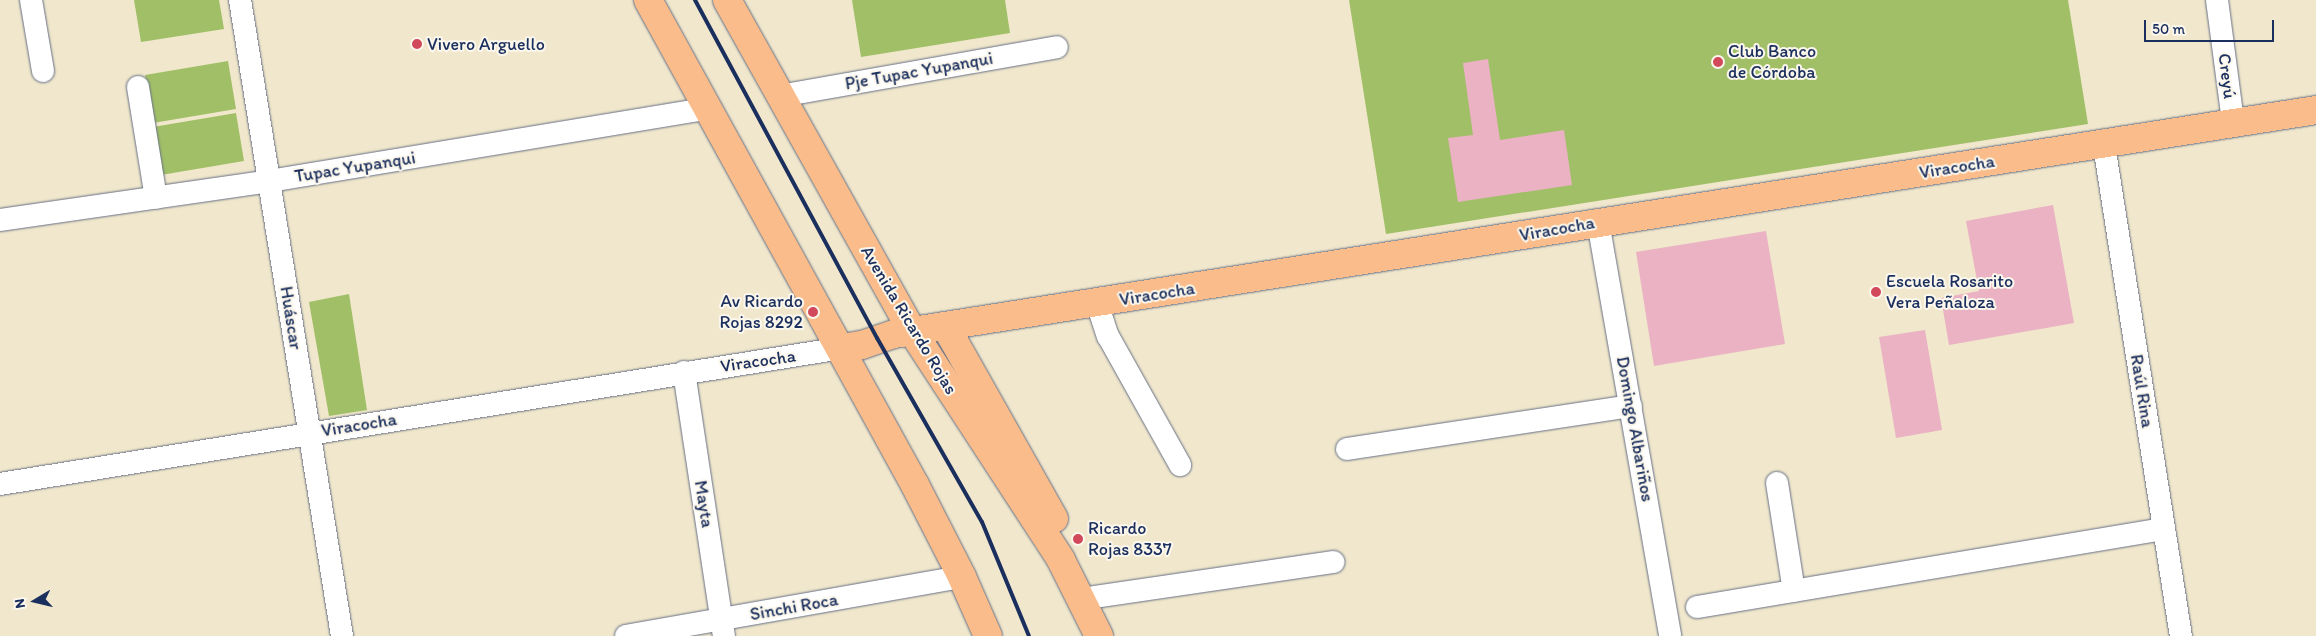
<!DOCTYPE html>
<meta charset="utf-8">
<style>
body{margin:0}
#map{position:relative;width:2316px;height:636px;overflow:hidden;background:#f0e7cc;font-family:Itim,sans-serif}
div>[style]{position:absolute}
.green>*{inset:0;background:#a1bf67}
.building>*{inset:0;background:#eab2c3}
.roads{filter:drop-shadow(0 0 1px #666f84) drop-shadow(0 0 1px #666f84)}
.minor>*{height:22px;margin:-11px;padding:0 11px;transform-origin:11px;border-radius:11px;background:#fff}
.major>*{height:28px;margin:-14px;padding:0 14px;transform-origin:14px;border-radius:14px;background:#f9bc8a}
.rail>*{height:4px;margin:-2px;padding:0 2px;transform-origin:2px;border-radius:2px;background:#1b2f5e}
.dots>*{width:14px;height:14px;translate:-50% -50%;box-sizing:border-box;border:2px solid #fbf7ec;border-radius:50%}
span{translate:-50% -50%;white-space:nowrap;text-align:center;line-height:1.15;-webkit-text-stroke:4px #fbf7ec;paint-order:stroke}
.poi-label{font-size:18px;color:#1b2f5e}
.left{translate:0 -50%;text-align:left}
.right{translate:-100% -50%;text-align:right}
.street-label{font-size:18px;color:#1b2f5e}
.north{position:absolute;left:10px;top:576px;width:50px;height:50px;-webkit-text-stroke:4px #fbf7ec;paint-order:stroke;rotate:261deg;font-size:14px;font-weight:700;line-height:20px;text-align:center;color:#1b2f5e}
.north::after{content:'';display:block;margin:auto;width:18px;height:22px;background:#1b2f5e;clip-path:polygon(50% 0,100% 100%,50% 72%,0 100%)}
.scale{position:absolute;left:2144px;top:20px;width:130px;height:22px;box-sizing:border-box;border:2px solid #1b2f5e;border-top:0;padding-left:6px;font-size:15px;line-height:18px;white-space:nowrap;color:#1b2f5e;-webkit-text-stroke:4px #fbf7ec;paint-order:stroke}
</style>
<div id="map">
<div class="green">
<i style="clip-path:polygon(134px 0,219px 0,224px 29px,141px 42px)"></i>
<i style="clip-path:polygon(852px 0,1005px 0,1010px 33px,861px 57px)"></i>
<i style="clip-path:polygon(1349px 0,2068px 0,2088px 124px,1386px 234px)"></i>
<i style="clip-path:polygon(228px 61px,236px 109px,153px 123px,145px 75px)"></i>
<i style="clip-path:polygon(236px 113px,244px 161px,161px 175px,153px 127px)"></i>
<i style="clip-path:polygon(349px 294px,367px 410px,329px 416px,309px 302px)"></i>
</div>
<div class="building">
<i style="clip-path:polygon(1488px 59px,1500px 140px,1564px 130px,1572px 185px,1458px 202px,1448px 138px,1473px 135px,1463px 63px)"></i>
<i style="clip-path:polygon(2053px 205px,2074px 323px,1949px 345px,1941px 298px,1979px 291px,1966px 221px)"></i>
<i style="clip-path:polygon(1766px 231px,1785px 344px,1654px 366px,1636px 252px)"></i>
<i style="clip-path:polygon(1925px 330px,1942px 430px,1896px 438px,1879px 337px)"></i>
</div>
<div class="roads">
<div class="minor">
<i style="left:31px;top:0;width:72px;rotate:80.4deg"></i>
<i style="left:240px;top:0;width:644px;rotate:80.89deg"></i>
<i style="left:2217px;top:0;width:123px;rotate:82.5deg"></i>
<i style="left:138px;top:87px;width:112px;rotate:80.8deg"></i>
<i style="left:780px;top:96px;width:281px;rotate:-10deg"></i>
<i style="left:2104px;top:145px;width:497px;rotate:81.1deg"></i>
<i style="left:0;top:220px;width:272px;rotate:-8.2deg"></i>
<i style="left:269px;top:181px;width:445px;rotate:-9.4deg"></i>
<i style="left:1598px;top:222px;width:420px;rotate:80.1deg"></i>
<i style="left:1097px;top:303px;width:35px;rotate:72deg"></i>
<i style="left:1108px;top:336px;width:148px;rotate:60.8deg"></i>
<i style="left:684px;top:372px;width:267px;rotate:81.4deg"></i>
<i style="left:1347px;top:449px;width:287px;rotate:-8.6deg"></i>
<i style="left:1777px;top:483px;width:109px;rotate:81.1deg"></i>
<i style="left:0;top:484px;width:853px;rotate:-9.18deg"></i>
<i style="left:1094px;top:597px;width:242px;rotate:-8.3deg"></i>
<i style="left:1697px;top:607px;width:473px;rotate:-9.5deg"></i>
<i style="left:626px;top:636px;width:341px;rotate:-10deg"></i>
</div>
<div class="major">
<i style="left:648px;top:0;width:554px;rotate:61.17deg"></i>
<i style="left:915px;top:485px;width:103px;rotate:62.9deg"></i>
<i style="left:962px;top:577px;width:64px;rotate:66.2deg"></i>
<i style="left:727px;top:0;width:379px;rotate:60.8deg"></i>
<i style="left:912px;top:331px;width:273px;rotate:56.9deg"></i>
<i style="left:1061px;top:560px;width:85px;rotate:63.4deg"></i>
<i style="left:946px;top:327px;width:220px;rotate:60.6deg"></i>
<i style="left:842px;top:348px;width:20px;rotate:-9deg"></i>
<i style="left:862px;top:345px;width:34px;rotate:-19deg"></i>
<i style="left:894px;top:334px;width:1440px;rotate:-8.95deg"></i>
</div>
</div>
<div class="rail">
<i style="left:695px;top:0;width:384px;rotate:61.7deg"></i>
<i style="left:877px;top:338px;width:212px;rotate:60.3deg"></i>
<i style="left:982px;top:522px;width:123px;rotate:67.6deg"></i>
</div>
<div class="dots">
<i style="left:417px;top:44px;background:#d1495b"></i>
<i style="left:1718px;top:62px;background:#d1495b"></i>
<i style="left:1876px;top:292px;background:#d1495b"></i>
<i style="left:813px;top:312px;background:#d1495b"></i>
<i style="left:1078px;top:539px;background:#d1495b"></i>
</div>
<div class="poi-label">
<span class="left" style="left:427px;top:44px">Vivero Arguello</span>
<span class="left" style="left:1728px;top:62px">Club Banco<br>de Córdoba</span>
<span class="left" style="left:1886px;top:292px">Escuela Rosarito<br>Vera Peñaloza</span>
<span class="right" style="left:803px;top:312px">Av Ricardo<br>Rojas 8292</span>
<span class="left" style="left:1088px;top:539px">Ricardo<br>Rojas 8337</span>
</div>
<div class="street-label">
<span style="left:919px;top:71px;rotate:-10deg">Pje Tupac Yupanqui</span>
<span style="left:2227px;top:76px;rotate:83deg">Creyú</span>
<span style="left:355px;top:167px;rotate:-9deg">Tupac Yupanqui</span>
<span style="left:1957px;top:167px;rotate:-9deg">Viracocha</span>
<span style="left:1557px;top:229px;rotate:-10deg">Viracocha</span>
<span style="left:1157px;top:294px;rotate:-9deg">Viracocha</span>
<span style="left:291px;top:318px;rotate:81deg">Huáscar</span>
<span style="left:909px;top:320px;rotate:59deg">Avenida Ricardo Rojas</span>
<span style="left:758px;top:361px;rotate:-8deg">Viracocha</span>
<span style="left:2142px;top:391px;rotate:81deg">Raúl Rina</span>
<span style="left:359px;top:425px;rotate:-9deg">Viracocha</span>
<span style="left:1635px;top:429px;rotate:80deg">Domingo Albariños</span>
<span style="left:704px;top:504px;rotate:81deg">Mayta</span>
<span style="left:794px;top:607px;rotate:-10deg">Sinchi Roca</span>
</div>
<div class="north">N</div>
<div class="scale">50 m</div>
</div>
